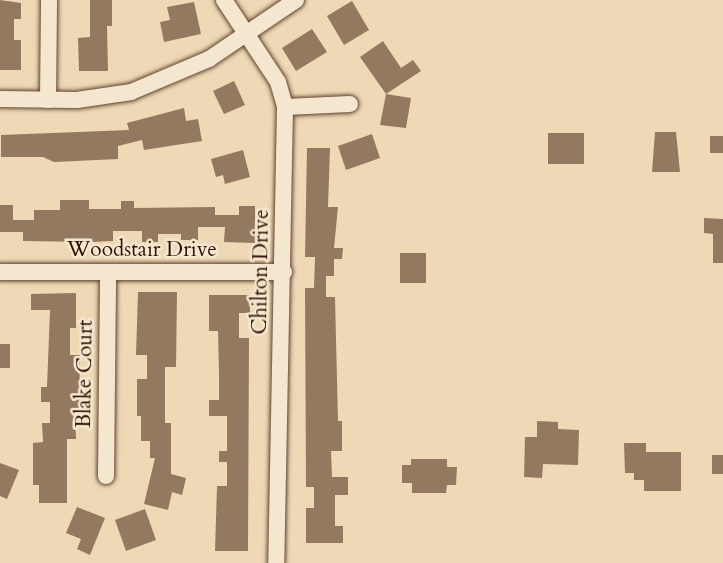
<!DOCTYPE html>
<style>
body{margin:0}
#map{position:relative;width:723px;height:563px;overflow:hidden;background:#efd8b6;font-family:Cardo,serif}
div>[style]{position:absolute}
.building>*{inset:0;background:#93795f}
.roads{filter:drop-shadow(0 0 2px #5f442e) drop-shadow(0 0 2px #5f442e)}
.minor>*{height:16px;margin:-8px;padding:0 8px;transform-origin:8px;border-radius:8px;background:#f5e6d0}
span{translate:-50% -50%;white-space:nowrap;text-align:center;line-height:1.15;-webkit-text-stroke:5px #f5e6d0;paint-order:stroke}
.street-label{font-size:21px;color:#2f1200}
</style>
<div id="map">
<div class="building">
<i style="clip-path:polygon(0 0,21px 3px,21px 19px,14px 19px,14px 40px,21px 40px,21px 70px,0 70px)"></i>
<i style="clip-path:polygon(90px 0,112px 0,112px 26px,107px 26px,108px 71px,79px 71px,78px 38px,90px 37px)"></i>
<i style="clip-path:polygon(352px 1px,369px 30px,344px 45px,327px 16px)"></i>
<i style="clip-path:polygon(194px 2px,201px 34px,164px 42px,160px 22px,170px 20px,167px 7px)"></i>
<i style="clip-path:polygon(312px 29px,327px 52px,296px 71px,282px 48px)"></i>
<i style="clip-path:polygon(383px 41px,401px 68px,413px 60px,421px 71px,386px 94px,411px 98px,406px 128px,380px 125px,386px 94px,360px 57px)"></i>
<i style="clip-path:polygon(234px 81px,245px 105px,224px 114px,213px 91px)"></i>
<i style="clip-path:polygon(184px 108px,186px 121px,198px 119px,202px 141px,144px 150px,142px 140px,118px 146px,118px 159px,54px 162px,43px 157px,1px 157px,1px 135px,129px 130px,127px 123px)"></i>
<i style="clip-path:polygon(655px 132px,676px 132px,680px 172px,652px 172px)"></i>
<i style="clip-path:polygon(548px 133px,584px 133px,584px 164px,548px 164px)"></i>
<i style="clip-path:polygon(372px 134px,380px 158px,346px 170px,338px 146px)"></i>
<i style="clip-path:polygon(710px 136px,723px 136px,723px 153px,710px 153px)"></i>
<i style="clip-path:polygon(307px 148px,330px 148px,328px 207px,338px 207px,334px 248px,343px 248px,342px 259px,334px 259px,334px 276px,326px 276px,326px 297px,335px 297px,338px 421px,342px 421px,342px 451px,331px 451px,332px 477px,348px 477px,348px 495px,335px 495px,335px 526px,343px 526px,343px 543px,306px 543px,306px 508px,314px 508px,314px 487px,306px 487px,305px 288px,314px 288px,315px 257px,305px 257px)"></i>
<i style="clip-path:polygon(243px 150px,250px 177px,225px 184px,223px 175px,216px 177px,211px 159px)"></i>
<i style="clip-path:polygon(60px 200px,89px 200px,89px 209px,121px 209px,121px 201px,134px 201px,134px 208px,215px 207px,215px 215px,239px 215px,239px 206px,255px 206px,255px 243px,224px 242px,225px 227px,198px 227px,198px 240px,181px 240px,181px 234px,158px 234px,158px 242px,142px 242px,142px 231px,113px 231px,113px 241px,91px 242px,23px 241px,23px 232px,0 232px,0 205px,13px 205px,13px 220px,34px 220px,34px 210px,60px 210px)"></i>
<i style="clip-path:polygon(704px 218px,723px 219px,723px 263px,713px 263px,713px 234px,704px 233px)"></i>
<i style="clip-path:polygon(400px 253px,426px 253px,426px 283px,400px 283px)"></i>
<i style="clip-path:polygon(138px 292px,177px 292px,176px 367px,165px 367px,165px 423px,171px 423px,171px 474px,186px 478px,182px 495px,172px 492px,168px 510px,144px 504px,155px 458px,150px 458px,150px 441px,141px 441px,141px 416px,137px 416px,137px 379px,147px 379px,147px 355px,136px 355px)"></i>
<i style="clip-path:polygon(76px 293px,76px 328px,70px 328px,70px 355px,80px 355px,79px 413px,75px 413px,76px 439px,67px 439px,67px 503px,39px 503px,39px 485px,33px 485px,33px 443px,43px 442px,42px 423px,50px 423px,50px 402px,41px 402px,41px 387px,47px 387px,50px 310px,31px 310px,31px 294px)"></i>
<i style="clip-path:polygon(209px 295px,250px 295px,250px 313px,239px 313px,239px 338px,249px 338px,248px 551px,215px 551px,217px 486px,227px 486px,227px 462px,219px 462px,219px 451px,227px 451px,227px 416px,209px 416px,209px 400px,219px 400px,219px 374px,218px 331px,209px 331px)"></i>
<i style="clip-path:polygon(0 344px,10px 344px,10px 368px,0 368px)"></i>
<i style="clip-path:polygon(537px 421px,558px 422px,558px 429px,579px 430px,578px 465px,543px 464px,542px 478px,524px 477px,525px 437px,537px 437px)"></i>
<i style="clip-path:polygon(624px 443px,646px 443px,646px 452px,681px 452px,681px 491px,644px 491px,644px 480px,634px 480px,634px 473px,625px 473px)"></i>
<i style="clip-path:polygon(712px 455px,723px 455px,723px 474px,712px 474px)"></i>
<i style="clip-path:polygon(411px 459px,447px 459px,447px 467px,457px 467px,456px 485px,447px 485px,446px 493px,412px 493px,412px 483px,402px 483px,402px 465px,411px 465px)"></i>
<i style="clip-path:polygon(0 463px,19px 470px,7px 499px,0 496px)"></i>
<i style="clip-path:polygon(77px 507px,105px 518px,90px 555px,77px 549px,81px 539px,66px 533px)"></i>
<i style="clip-path:polygon(145px 509px,156px 540px,126px 551px,115px 520px)"></i>
</div>
<div class="roads">
<div class="minor">
<i style="left:224px;top:0;width:98px;rotate:56.6deg"></i>
<i style="left:278px;top:82px;width:26px;rotate:74deg"></i>
<i style="left:285px;top:107px;width:456px;rotate:91.1deg"></i>
<i style="left:0;top:99px;width:77px;rotate:0.7deg"></i>
<i style="left:77px;top:100px;width:55px;rotate:-8.4deg"></i>
<i style="left:131px;top:92px;width:85px;rotate:-22.9deg"></i>
<i style="left:209px;top:59px;width:105px;rotate:-34.1deg"></i>
<i style="left:48px;top:100px;width:100px;rotate:-89.4deg"></i>
<i style="left:285px;top:107px;width:65px;rotate:-2.6deg"></i>
<i style="left:0;top:272px;width:284px"></i>
<i style="left:106px;top:476px;width:204px;rotate:-89.4deg"></i>
</div>
</div>
<div class="street-label">
<span style="left:142px;top:250px">Woodstair Drive</span>
<span style="left:261px;top:272px;rotate:-89deg">Chilton Drive</span>
<span style="left:85px;top:374px;rotate:-89deg">Blake Court</span>
</div>
</div>
